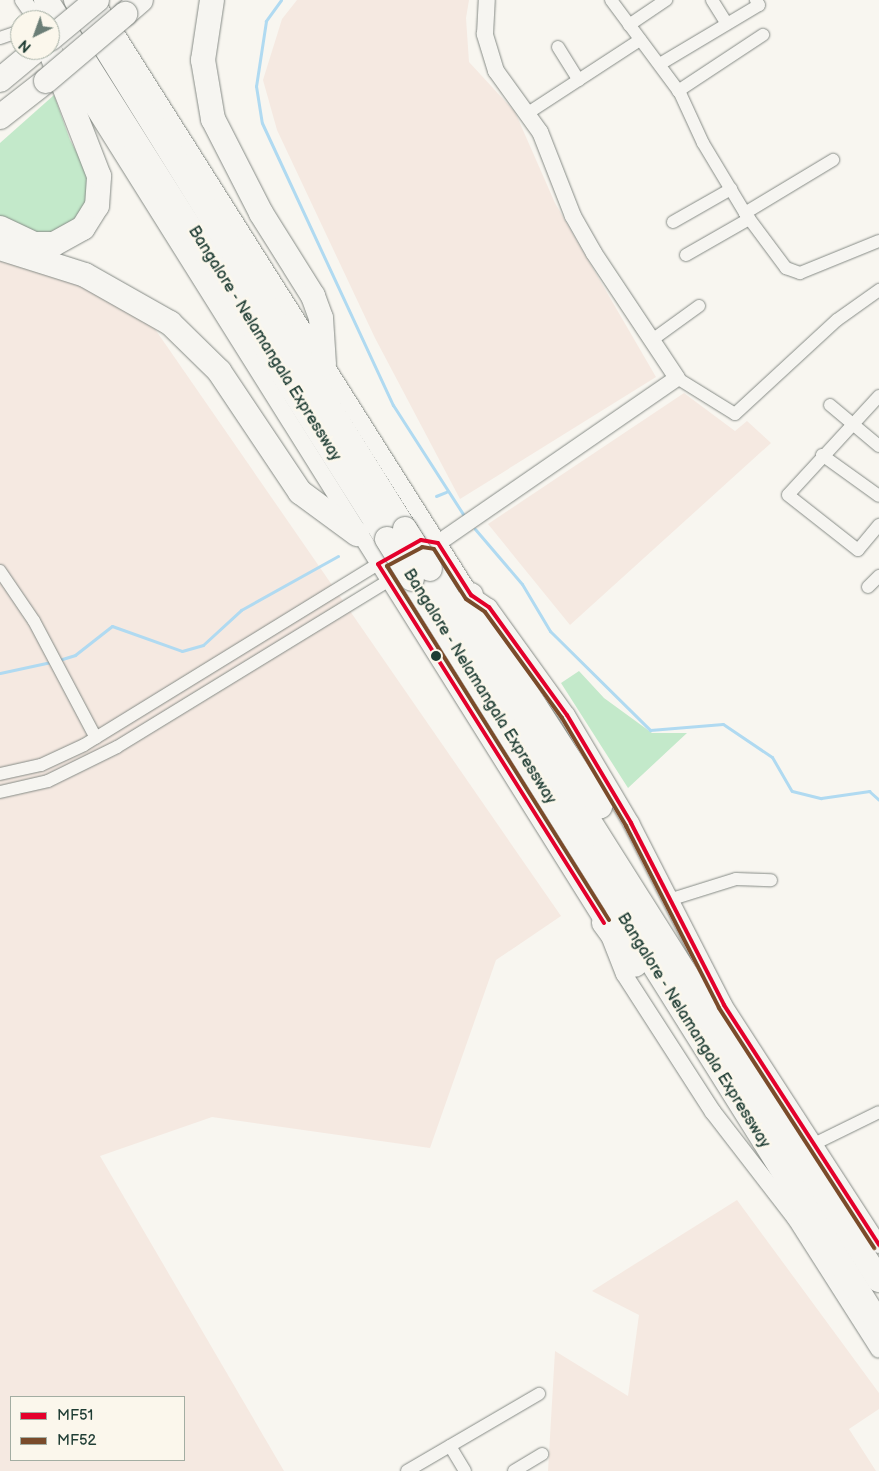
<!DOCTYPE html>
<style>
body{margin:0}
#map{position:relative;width:879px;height:1471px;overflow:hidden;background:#f8f6f0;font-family:"Balsamiq Sans",sans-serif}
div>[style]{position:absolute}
.built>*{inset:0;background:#f5e9e1}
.green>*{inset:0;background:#c3e9ca}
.stream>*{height:3px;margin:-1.5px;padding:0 1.5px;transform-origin:1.5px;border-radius:1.5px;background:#b0daf1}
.roads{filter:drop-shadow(0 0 1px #868b86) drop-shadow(0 0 1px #868b86)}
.minor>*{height:12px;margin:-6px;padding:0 6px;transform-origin:6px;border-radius:6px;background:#f6f5f1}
.tertiary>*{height:16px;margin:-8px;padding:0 8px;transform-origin:8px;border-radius:8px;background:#f6f5f1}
.motorway>*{height:24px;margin:-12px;padding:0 12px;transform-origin:12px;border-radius:12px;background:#f6f5f1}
.bridges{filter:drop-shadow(0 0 1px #868b86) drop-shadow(0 0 1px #868b86)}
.motorway-bridge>*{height:24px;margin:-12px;padding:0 12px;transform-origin:12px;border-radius:12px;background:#f6f5f1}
.bus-1>*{height:4px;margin:-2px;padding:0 2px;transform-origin:2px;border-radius:2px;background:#e4002b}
.bus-2>*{height:4px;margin:-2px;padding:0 2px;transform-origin:2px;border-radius:2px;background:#7a4b2a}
.dots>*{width:14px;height:14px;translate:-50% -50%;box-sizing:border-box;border:2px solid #fbf7ec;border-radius:50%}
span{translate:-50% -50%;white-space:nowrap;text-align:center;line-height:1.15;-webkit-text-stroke:5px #fbf7ec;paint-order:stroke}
.street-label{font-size:16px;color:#1f3d34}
.legend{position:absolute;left:10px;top:1396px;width:175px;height:65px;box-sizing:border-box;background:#fbf7ec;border:1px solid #a3ada2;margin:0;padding:6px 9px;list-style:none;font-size:15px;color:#1f3d34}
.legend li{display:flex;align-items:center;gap:10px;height:25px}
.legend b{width:25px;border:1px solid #a3ada2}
.north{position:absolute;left:10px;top:10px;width:50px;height:50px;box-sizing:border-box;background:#fbf7ec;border:1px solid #a3ada2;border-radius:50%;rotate:222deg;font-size:14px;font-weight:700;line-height:20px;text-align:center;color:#1f3d34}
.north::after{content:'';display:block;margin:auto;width:18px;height:22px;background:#6b7e76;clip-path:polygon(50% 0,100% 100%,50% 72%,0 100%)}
</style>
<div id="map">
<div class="built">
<i style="clip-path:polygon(297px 0,469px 0,466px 18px,469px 62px,515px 112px,555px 203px,656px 377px,460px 499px,375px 338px,277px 130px,263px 80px,282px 19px)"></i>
<i style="clip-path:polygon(evenodd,0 261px,80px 282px,148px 319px,561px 916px,496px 960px,430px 1148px,212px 1117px,100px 1156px,284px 1471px,0 1471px,0 261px,11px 1397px,184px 1397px,184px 1460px,11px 1460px,11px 1397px)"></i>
<i style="clip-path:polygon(684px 393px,735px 431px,747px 421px,771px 443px,570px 625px,488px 524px)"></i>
<i style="clip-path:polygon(737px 1200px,879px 1393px,879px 1409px,849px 1429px,876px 1471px,548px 1471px,555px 1351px,628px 1396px,639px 1315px,592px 1291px)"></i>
</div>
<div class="green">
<i style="clip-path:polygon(54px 95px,70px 140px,88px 173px,88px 200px,69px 226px,51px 236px,39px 236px,0 217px,0 143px)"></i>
<i style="clip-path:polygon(579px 671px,604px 698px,652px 733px,687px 733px,628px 788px,561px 683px)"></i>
</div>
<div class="stream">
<i style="left:281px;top:0;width:26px;rotate:126deg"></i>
<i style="left:266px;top:21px;width:66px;rotate:98.7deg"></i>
<i style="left:256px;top:86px;width:37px;rotate:81deg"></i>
<i style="left:262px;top:123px;width:311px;rotate:65.1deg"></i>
<i style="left:393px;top:405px;width:130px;rotate:57.3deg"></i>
<i style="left:436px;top:496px;width:11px;rotate:-22deg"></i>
<i style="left:475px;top:529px;width:72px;rotate:49.5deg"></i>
<i style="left:522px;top:584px;width:55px;rotate:59.2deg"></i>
<i style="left:550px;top:631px;width:141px;rotate:44.7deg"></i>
<i style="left:650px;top:730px;width:73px;rotate:-4.7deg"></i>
<i style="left:723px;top:724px;width:59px;rotate:34deg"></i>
<i style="left:772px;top:757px;width:39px;rotate:60deg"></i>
<i style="left:792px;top:791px;width:30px;rotate:14deg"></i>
<i style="left:821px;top:798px;width:49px;rotate:-8.3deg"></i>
<i style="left:869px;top:791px;width:13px;rotate:42deg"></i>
<i style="left:59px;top:660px;width:17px;rotate:-17deg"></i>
<i style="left:75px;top:655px;width:47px;rotate:-38.1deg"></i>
<i style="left:112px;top:626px;width:74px;rotate:19.7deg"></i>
<i style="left:182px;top:651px;width:22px;rotate:-16deg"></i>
<i style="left:203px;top:645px;width:52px;rotate:-42.6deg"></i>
<i style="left:241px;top:610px;width:111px;rotate:-29.1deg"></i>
<i style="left:0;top:673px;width:52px;rotate:-12.2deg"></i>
</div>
<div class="roads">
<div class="minor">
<i style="left:611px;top:0;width:116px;rotate:53.4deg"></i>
<i style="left:680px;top:93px;width:55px;rotate:65.3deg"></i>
<i style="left:703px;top:143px;width:82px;rotate:59deg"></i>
<i style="left:745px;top:213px;width:69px;rotate:53.3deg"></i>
<i style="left:786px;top:268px;width:15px;rotate:20deg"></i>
<i style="left:800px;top:273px;width:85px;rotate:-22.1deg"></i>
<i style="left:712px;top:0;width:28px;rotate:58deg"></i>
<i style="left:629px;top:25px;width:45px;rotate:-34deg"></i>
<i style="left:0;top:38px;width:21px;rotate:-19deg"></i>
<i style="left:558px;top:47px;width:39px;rotate:58deg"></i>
<i style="left:660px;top:64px;width:115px;rotate:-30.8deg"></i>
<i style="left:759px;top:5px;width:6px;rotate:-121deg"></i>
<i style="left:678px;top:91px;width:102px;rotate:-33.4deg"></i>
<i style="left:528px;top:113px;width:134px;rotate:-33.1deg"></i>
<i style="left:745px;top:213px;width:103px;rotate:-31.1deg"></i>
<i style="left:673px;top:222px;width:67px;rotate:-29.6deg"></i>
<i style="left:686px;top:255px;width:73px;rotate:-29.7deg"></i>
<i style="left:652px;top:340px;width:58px;rotate:-35.9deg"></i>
<i style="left:677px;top:378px;width:68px;rotate:31.8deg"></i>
<i style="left:735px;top:414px;width:139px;rotate:-42.7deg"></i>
<i style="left:837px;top:320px;width:52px;rotate:-35.5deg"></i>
<i style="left:879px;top:396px;width:134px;rotate:132.6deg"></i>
<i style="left:788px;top:495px;width:89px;rotate:38.2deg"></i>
<i style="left:858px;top:550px;width:33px;rotate:-50deg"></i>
<i style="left:830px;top:405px;width:64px;rotate:39.9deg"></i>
<i style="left:822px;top:455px;width:70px;rotate:35.7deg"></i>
<i style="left:0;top:571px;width:60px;rotate:55.8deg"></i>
<i style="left:34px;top:621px;width:132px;rotate:62.1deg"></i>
<i style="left:868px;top:587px;width:16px;rotate:-45deg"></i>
<i style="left:0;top:774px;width:42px;rotate:-12.4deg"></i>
<i style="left:41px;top:765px;width:47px;rotate:-24.9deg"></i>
<i style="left:84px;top:745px;width:345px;rotate:-31.6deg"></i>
<i style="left:0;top:792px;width:49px;rotate:-12.9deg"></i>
<i style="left:48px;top:781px;width:77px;rotate:-26.2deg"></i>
<i style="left:117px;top:747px;width:318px;rotate:-31.5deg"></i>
<i style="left:672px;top:899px;width:67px;rotate:-17.4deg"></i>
<i style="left:736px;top:879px;width:35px;rotate:2deg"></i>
<i style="left:814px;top:1144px;width:72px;rotate:-26.2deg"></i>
<i style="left:450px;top:1446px;width:29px;rotate:59deg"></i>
<i style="left:407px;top:1471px;width:153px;rotate:-30.3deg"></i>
<i style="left:514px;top:1471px;width:33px;rotate:-31deg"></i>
</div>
<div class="tertiary">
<i style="left:23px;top:0;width:24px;rotate:55deg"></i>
<i style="left:95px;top:0;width:704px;rotate:57.71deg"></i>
<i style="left:471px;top:595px;width:22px;rotate:34deg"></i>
<i style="left:489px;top:607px;width:133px;rotate:54.2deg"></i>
<i style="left:567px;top:715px;width:126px;rotate:59.3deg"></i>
<i style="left:631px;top:823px;width:204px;rotate:62.9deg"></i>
<i style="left:724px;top:1005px;width:286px;rotate:57.1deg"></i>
<i style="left:63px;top:60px;width:1019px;rotate:57.92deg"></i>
<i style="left:604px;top:923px;width:55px;rotate:68.6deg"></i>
<i style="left:624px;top:974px;width:164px;rotate:57.2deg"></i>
<i style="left:713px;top:1112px;width:134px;rotate:52.3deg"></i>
<i style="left:795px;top:1218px;width:156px;rotate:57.5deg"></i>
<i style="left:433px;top:552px;width:10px;rotate:-61deg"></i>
<i style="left:438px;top:543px;width:290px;rotate:-34.6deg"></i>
<i style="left:677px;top:378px;width:150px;rotate:-123.6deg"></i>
<i style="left:594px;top:253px;width:43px;rotate:-119.6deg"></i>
<i style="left:573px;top:216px;width:90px;rotate:-111.4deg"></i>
<i style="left:540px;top:132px;width:75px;rotate:-125.8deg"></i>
<i style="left:496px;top:71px;width:39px;rotate:-107deg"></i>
<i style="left:485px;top:34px;width:34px;rotate:-87deg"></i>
</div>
<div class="motorway">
<i style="left:46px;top:0;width:638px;rotate:57.68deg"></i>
<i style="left:76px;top:0;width:623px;rotate:58.12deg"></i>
<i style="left:212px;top:0;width:61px;rotate:98.5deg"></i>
<i style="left:203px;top:60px;width:60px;rotate:80.4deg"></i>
<i style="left:213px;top:119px;width:106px;rotate:62.9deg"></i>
<i style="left:261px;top:213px;width:98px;rotate:57.9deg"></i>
<i style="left:313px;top:296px;width:23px;rotate:70deg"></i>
<i style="left:321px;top:318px;width:46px;rotate:86.3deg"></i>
<i style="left:125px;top:14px;width:21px;rotate:-41deg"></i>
<i style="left:0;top:80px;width:47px;rotate:-39.8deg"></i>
<i style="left:0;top:117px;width:58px;rotate:-38deg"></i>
<i style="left:0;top:228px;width:38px;rotate:25deg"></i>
<i style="left:35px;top:244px;width:19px"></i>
<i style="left:54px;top:244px;width:33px;rotate:-29deg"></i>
<i style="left:83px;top:228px;width:26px;rotate:-58deg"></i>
<i style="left:97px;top:206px;width:30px;rotate:-86deg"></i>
<i style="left:99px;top:176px;width:135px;rotate:-111.3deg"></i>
<i style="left:0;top:248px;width:89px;rotate:17.6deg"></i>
<i style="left:85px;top:275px;width:98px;rotate:29.5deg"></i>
<i style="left:170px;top:323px;width:69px;rotate:44.4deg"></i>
<i style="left:219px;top:371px;width:146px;rotate:56.2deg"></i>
<i style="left:300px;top:492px;width:71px;rotate:36.4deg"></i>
<i style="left:430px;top:569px;width:841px;rotate:57.73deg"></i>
<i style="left:412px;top:579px;width:879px;rotate:57.92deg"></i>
<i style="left:471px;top:595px;width:15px;rotate:82deg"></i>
<i style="left:473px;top:610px;width:234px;rotate:57.1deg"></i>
<i style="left:604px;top:923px;width:52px;rotate:53.6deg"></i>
</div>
</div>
<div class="bridges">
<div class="motorway-bridge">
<i style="left:50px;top:39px;width:61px;rotate:-39.7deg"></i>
<i style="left:46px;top:81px;width:104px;rotate:-40.3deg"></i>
<i style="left:405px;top:529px;width:47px;rotate:58deg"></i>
<i style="left:387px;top:539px;width:47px;rotate:58deg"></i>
</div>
</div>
<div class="bus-1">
<i style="left:604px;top:923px;width:424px;rotate:-122.2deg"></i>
<i style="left:378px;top:564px;width:49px;rotate:-29.2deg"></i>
<i style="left:421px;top:540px;width:17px;rotate:10deg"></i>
<i style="left:438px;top:543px;width:62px;rotate:57.6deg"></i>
<i style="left:471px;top:595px;width:22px;rotate:34deg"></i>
<i style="left:489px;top:607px;width:133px;rotate:54.2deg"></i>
<i style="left:567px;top:715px;width:126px;rotate:59.3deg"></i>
<i style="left:631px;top:823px;width:204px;rotate:62.9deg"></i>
<i style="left:724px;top:1005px;width:286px;rotate:57.1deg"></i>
</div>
<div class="bus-2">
<i style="left:609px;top:920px;width:418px;rotate:-122.1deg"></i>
<i style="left:387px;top:566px;width:40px;rotate:-28deg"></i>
<i style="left:422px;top:547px;width:12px;rotate:9deg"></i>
<i style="left:434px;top:549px;width:59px;rotate:57.4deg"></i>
<i style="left:466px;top:599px;width:23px;rotate:34deg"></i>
<i style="left:485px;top:612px;width:131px;rotate:54deg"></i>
<i style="left:562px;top:718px;width:126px;rotate:59.3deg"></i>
<i style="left:626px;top:826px;width:204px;rotate:62.9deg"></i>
<i style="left:719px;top:1008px;width:286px;rotate:57.1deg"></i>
</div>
<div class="dots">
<i style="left:436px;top:656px;background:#1f3d34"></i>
</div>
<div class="street-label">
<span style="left:264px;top:344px;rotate:58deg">Bangalore - Nelamangala Expressway</span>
<span style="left:479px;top:687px;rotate:58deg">Bangalore - Nelamangala Expressway</span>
<span style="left:693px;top:1031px;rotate:58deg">Bangalore - Nelamangala Expressway</span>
</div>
<ul class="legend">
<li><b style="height:6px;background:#e4002b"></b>MF51</li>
<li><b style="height:6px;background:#7a4b2a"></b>MF52</li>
</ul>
<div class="north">N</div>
</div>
